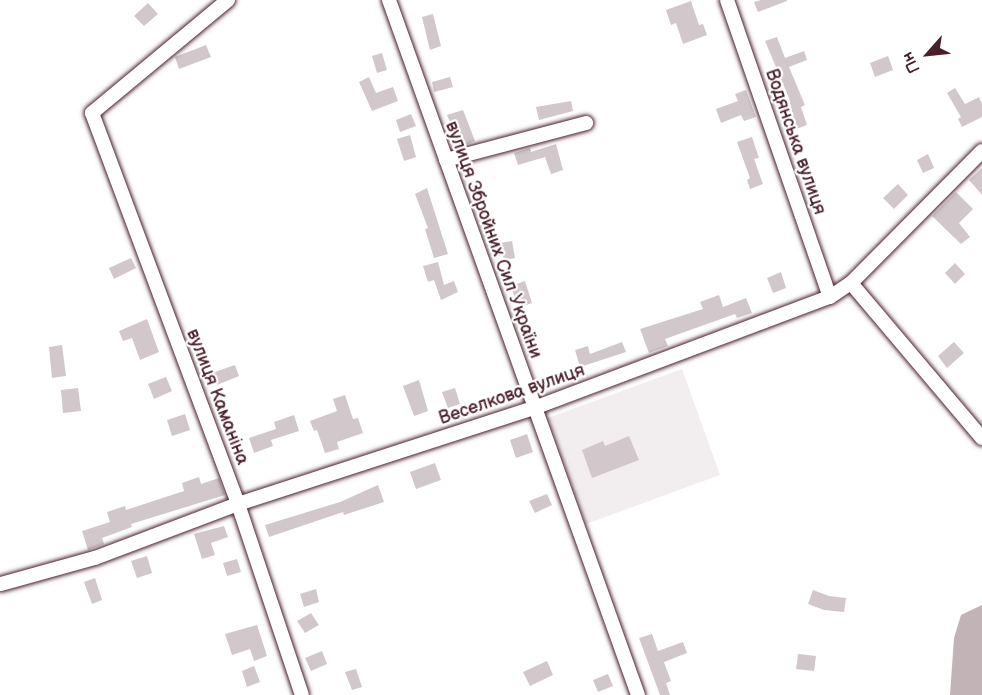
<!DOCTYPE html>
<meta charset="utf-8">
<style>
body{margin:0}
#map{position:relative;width:982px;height:695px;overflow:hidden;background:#fff;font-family:"Balsamiq Sans",sans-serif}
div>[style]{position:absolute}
.built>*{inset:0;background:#f2eeef}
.water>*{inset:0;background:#c1b3b6}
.building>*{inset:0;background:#d2c7cb}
.roads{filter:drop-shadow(0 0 2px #4a1f2b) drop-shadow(0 0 2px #4a1f2b)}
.street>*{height:14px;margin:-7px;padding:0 7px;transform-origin:7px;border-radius:7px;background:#fff}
span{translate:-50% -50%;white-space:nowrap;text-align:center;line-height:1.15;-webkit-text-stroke:4.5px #fff;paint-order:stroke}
.street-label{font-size:18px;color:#4a1f2b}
.north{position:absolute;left:898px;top:24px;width:60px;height:60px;-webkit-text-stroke:4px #fff;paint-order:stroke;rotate:243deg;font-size:16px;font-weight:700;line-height:24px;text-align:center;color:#4a1f2b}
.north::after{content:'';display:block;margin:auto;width:21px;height:27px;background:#4a1f2b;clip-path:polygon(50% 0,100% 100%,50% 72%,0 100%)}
</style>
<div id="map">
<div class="built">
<i style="clip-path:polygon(682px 369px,720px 475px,586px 524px,548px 418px)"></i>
</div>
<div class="water">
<i style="clip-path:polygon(982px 605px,982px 695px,950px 695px,954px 638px,961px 615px)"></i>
</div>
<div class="building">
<i style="clip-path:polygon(761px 0,787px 0,787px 1px,758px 12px,754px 2px)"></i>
<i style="clip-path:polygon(691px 1px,699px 25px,703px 24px,707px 35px,683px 44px,676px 23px,671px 25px,666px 10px)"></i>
<i style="clip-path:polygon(148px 3px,158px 14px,144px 26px,134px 16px)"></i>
<i style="clip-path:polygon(433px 14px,441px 46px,430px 50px,422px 17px)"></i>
<i style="clip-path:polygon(777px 37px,785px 58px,804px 51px,807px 60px,789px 67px,805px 105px,801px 107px,807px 125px,796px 129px,789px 98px,765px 41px)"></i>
<i style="clip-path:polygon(206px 45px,211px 57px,179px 69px,175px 57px)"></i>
<i style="clip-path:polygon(382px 53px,387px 70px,377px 73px,372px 56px)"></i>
<i style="clip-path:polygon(888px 56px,893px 70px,875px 77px,870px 63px)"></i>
<i style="clip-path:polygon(369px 77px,376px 93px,393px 87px,398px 101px,372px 111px,359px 82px)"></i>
<i style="clip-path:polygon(450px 77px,453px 87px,434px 92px,432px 82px)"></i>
<i style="clip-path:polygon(955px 88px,965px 104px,979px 97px,982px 104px,982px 117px,962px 127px,958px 119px,961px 117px,947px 93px)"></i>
<i style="clip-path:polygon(746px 90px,756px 117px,744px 121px,741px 115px,721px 123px,716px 109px,738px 101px,735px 94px)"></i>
<i style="clip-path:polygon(571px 101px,573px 111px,539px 120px,536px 107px)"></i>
<i style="clip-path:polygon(463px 110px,475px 141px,461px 147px,447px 115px)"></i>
<i style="clip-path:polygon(411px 114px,416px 126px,400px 132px,396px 120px)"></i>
<i style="clip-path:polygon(410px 135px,416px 157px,404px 161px,397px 139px)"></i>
<i style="clip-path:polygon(752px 137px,759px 158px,754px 159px,763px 184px,750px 189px,747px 180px,750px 178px,737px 142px)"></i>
<i style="clip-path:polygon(556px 144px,563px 170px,551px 174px,545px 157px,518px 165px,514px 153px,530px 148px,531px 152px)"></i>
<i style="clip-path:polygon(928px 154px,934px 168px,923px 173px,917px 160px)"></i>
<i style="clip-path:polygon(982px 168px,982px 195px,969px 180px)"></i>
<i style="clip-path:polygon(898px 184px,908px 195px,894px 209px,883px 198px)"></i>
<i style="clip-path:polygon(427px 188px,448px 254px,434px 258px,425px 229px,428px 228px,415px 194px)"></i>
<i style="clip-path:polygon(956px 192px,973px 209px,959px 223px,970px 237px,961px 244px,932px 216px)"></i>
<i style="clip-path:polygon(512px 241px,515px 258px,504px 260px,500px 243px)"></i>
<i style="clip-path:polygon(131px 258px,136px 268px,114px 279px,109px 268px)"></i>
<i style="clip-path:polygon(438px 262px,444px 285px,454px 281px,458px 292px,441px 300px,434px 280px,428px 282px,423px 266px)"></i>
<i style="clip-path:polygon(955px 263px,965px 274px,955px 284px,945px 273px)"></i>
<i style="clip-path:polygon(781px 272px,786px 288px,773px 293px,767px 278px)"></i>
<i style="clip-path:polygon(525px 281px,532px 303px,518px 308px,511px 286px)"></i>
<i style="clip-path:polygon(719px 295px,723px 307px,746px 298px,752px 313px,737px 318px,735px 314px,665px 339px,668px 346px,649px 353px,640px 329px,703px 309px,700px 302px)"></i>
<i style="clip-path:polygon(147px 319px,159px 352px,140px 360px,132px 338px,123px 341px,119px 331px)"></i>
<i style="clip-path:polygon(622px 342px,626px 352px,580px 367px,575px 350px,588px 346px,590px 354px)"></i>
<i style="clip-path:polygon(954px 342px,964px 353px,947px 368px,938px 356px)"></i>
<i style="clip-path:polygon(62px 345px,66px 376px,52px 378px,49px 347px)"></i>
<i style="clip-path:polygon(235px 365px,239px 376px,217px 385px,212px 373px)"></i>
<i style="clip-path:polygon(166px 377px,172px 391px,154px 399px,148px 384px)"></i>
<i style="clip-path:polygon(419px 380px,428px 411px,414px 416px,403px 386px)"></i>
<i style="clip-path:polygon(78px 388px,81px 411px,63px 413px,61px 390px)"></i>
<i style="clip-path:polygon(455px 388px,460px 404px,448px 408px,442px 392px)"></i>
<i style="clip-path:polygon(345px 395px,353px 419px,358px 418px,363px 433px,337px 442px,339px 449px,325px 453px,317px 430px,314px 431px,310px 421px,337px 411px,333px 399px)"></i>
<i style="clip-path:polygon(185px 414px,190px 430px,172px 436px,167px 420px)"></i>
<i style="clip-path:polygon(294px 415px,299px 431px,271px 440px,273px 446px,254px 453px,249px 438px,276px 429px,274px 422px)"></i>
<i style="clip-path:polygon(527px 434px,533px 452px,516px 458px,510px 440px)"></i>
<i style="clip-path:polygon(629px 436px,639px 460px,592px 478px,582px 450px,603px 441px,605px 446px)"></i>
<i style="clip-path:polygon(435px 463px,441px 480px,416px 489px,410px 472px)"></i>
<i style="clip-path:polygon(199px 477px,201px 484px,219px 478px,225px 495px,131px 524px,132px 527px,102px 538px,104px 544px,88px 550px,82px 531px,110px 522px,107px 512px,125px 506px,126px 510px,184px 491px,182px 483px)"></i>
<i style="clip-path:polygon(378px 485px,384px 502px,344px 515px,343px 512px,269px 537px,265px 525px,340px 502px)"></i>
<i style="clip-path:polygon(547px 494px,552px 505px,535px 513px,529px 501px)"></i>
<i style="clip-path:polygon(224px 526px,228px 537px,211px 543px,215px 555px,202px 559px,194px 534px)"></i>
<i style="clip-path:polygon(147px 556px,152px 573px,137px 578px,131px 561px)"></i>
<i style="clip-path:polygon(237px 559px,241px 572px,227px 576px,223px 563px)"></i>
<i style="clip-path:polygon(95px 578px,102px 600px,92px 604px,84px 582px)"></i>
<i style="clip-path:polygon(316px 589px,319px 602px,304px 607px,300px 594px)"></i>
<i style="clip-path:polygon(813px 590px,829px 596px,846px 598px,844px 612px,824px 610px,808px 604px)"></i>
<i style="clip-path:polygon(311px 613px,319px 625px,305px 633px,297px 621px)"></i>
<i style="clip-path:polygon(257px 625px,267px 656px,254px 661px,250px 649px,232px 655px,225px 634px)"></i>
<i style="clip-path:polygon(652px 634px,658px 651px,683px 642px,687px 653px,664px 662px,671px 681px,666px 683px,670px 695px,660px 695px,639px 638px)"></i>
<i style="clip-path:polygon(322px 651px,327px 664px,311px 671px,305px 658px)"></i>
<i style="clip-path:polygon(798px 654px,816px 656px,814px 671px,796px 669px)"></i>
<i style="clip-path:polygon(547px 661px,553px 675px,530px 686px,523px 672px)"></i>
<i style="clip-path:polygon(254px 666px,260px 682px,247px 687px,242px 671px)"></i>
<i style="clip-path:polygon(356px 669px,362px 687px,352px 690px,345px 672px)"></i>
<i style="clip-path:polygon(608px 674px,613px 686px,598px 692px,593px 680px)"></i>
</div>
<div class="roads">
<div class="street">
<i style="left:228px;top:0;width:177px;rotate:140.3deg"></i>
<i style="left:92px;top:113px;width:417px;rotate:69.5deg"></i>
<i style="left:238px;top:504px;width:201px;rotate:71.5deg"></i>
<i style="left:389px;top:0;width:738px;rotate:70.29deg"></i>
<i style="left:727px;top:0;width:314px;rotate:70.9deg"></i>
<i style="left:446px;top:160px;width:145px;rotate:-14.8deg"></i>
<i style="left:851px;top:283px;width:203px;rotate:49.8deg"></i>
<i style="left:1px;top:584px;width:98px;rotate:-15.5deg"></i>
<i style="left:95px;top:558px;width:153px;rotate:-20.7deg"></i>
<i style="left:238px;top:504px;width:311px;rotate:-18deg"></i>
<i style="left:534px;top:408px;width:316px;rotate:-20.6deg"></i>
<i style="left:830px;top:297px;width:25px;rotate:-34deg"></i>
<i style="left:851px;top:283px;width:186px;rotate:-45.2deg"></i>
</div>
</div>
<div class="street-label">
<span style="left:795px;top:142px;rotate:71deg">Водянська вулиця</span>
<span style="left:493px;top:240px;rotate:70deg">вулиця Збройних Сил України</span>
<span style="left:512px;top:395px;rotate:-19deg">Веселкова вулиця</span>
<span style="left:217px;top:397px;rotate:69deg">вулиця Каманіна</span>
</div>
<div class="north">Пн</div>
</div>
